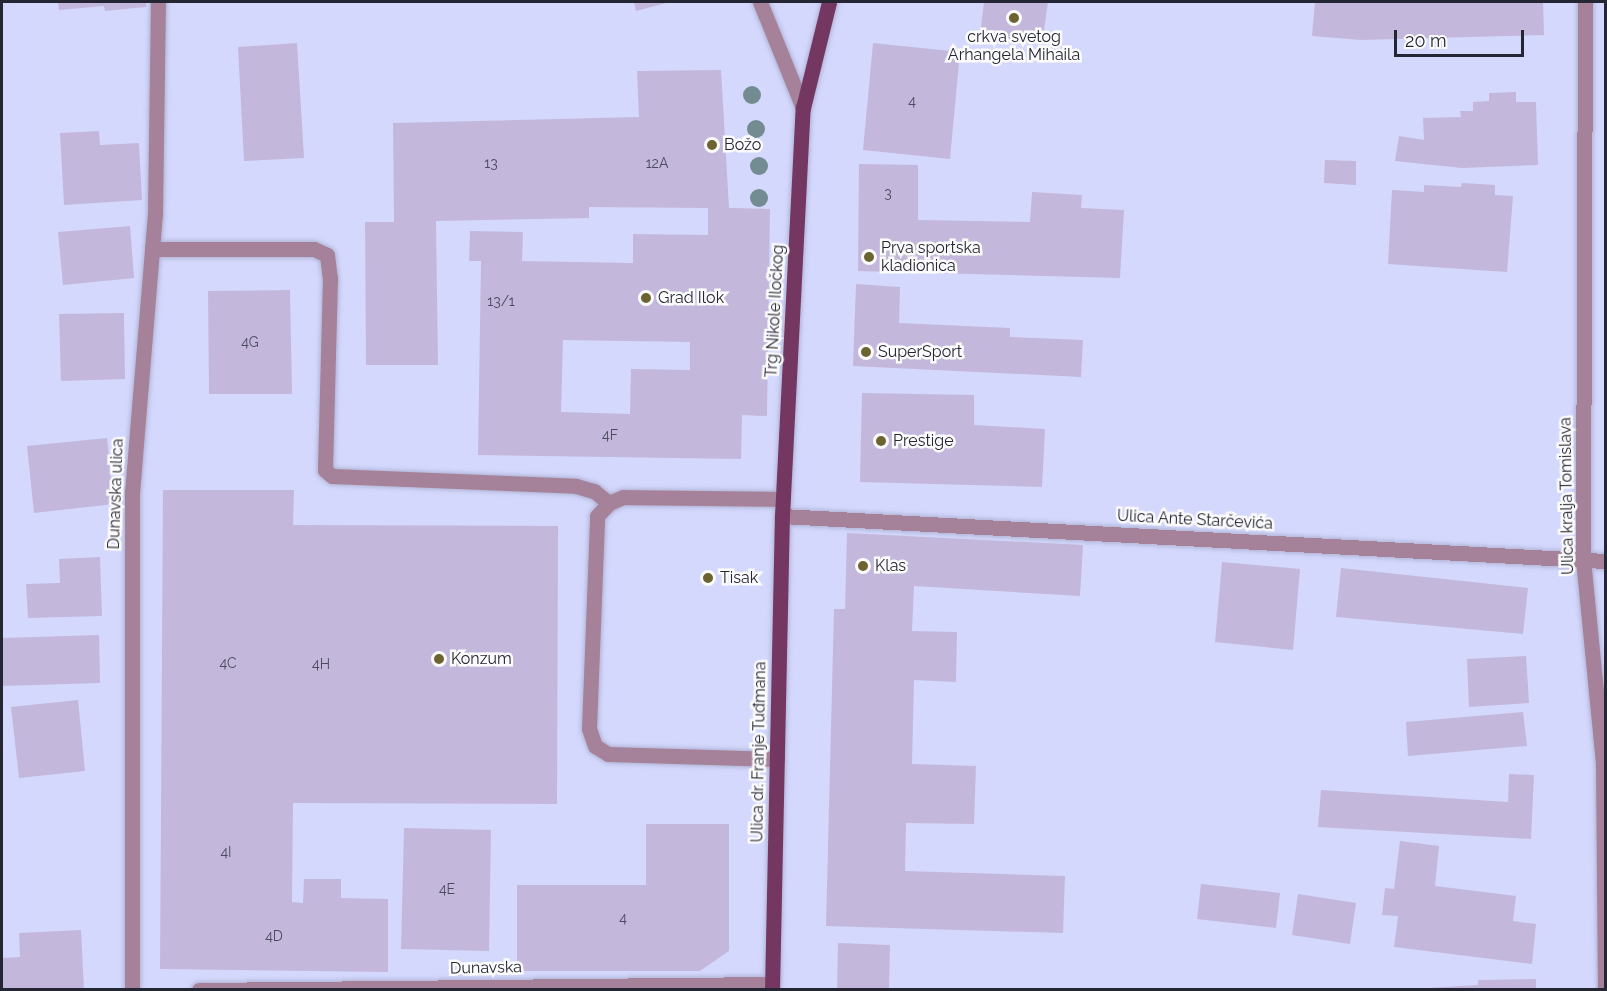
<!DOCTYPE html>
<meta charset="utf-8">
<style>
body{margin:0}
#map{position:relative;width:1607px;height:991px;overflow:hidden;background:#d4d8fd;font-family:Raleway,sans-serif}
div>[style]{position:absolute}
.building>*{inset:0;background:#c3b8db}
.roads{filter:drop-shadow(0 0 2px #b1b4d5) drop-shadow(0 0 2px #b1b4d5)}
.minor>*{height:15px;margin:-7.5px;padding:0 7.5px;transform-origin:7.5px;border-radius:7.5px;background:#a58299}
.major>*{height:15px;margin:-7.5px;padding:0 7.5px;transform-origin:7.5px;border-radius:7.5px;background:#733761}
.trees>*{width:18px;height:18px;margin:-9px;border-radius:50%;background:#738c91}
.dots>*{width:16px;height:16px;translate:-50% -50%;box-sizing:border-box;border:3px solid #fcfcfc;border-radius:50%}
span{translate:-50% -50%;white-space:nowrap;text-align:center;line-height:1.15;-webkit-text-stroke:5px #fcfcfc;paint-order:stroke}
.number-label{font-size:14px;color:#4c4a5e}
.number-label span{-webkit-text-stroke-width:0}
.poi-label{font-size:16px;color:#252634}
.left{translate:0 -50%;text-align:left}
.street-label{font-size:16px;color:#252634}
.frame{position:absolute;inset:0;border:3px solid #252634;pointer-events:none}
.scale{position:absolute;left:1394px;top:30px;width:130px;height:27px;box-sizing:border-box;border:3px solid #252634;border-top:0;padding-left:8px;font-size:18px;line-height:21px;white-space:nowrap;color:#252634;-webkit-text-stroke:4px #fcfcfc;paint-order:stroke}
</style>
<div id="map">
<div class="building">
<i style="clip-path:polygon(58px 2px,146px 2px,146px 7px,105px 11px,104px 6px,59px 10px)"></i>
<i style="clip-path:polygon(634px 2px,670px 2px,636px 11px)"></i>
<i style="clip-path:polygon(984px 2px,1048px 2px,1042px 44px,980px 35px)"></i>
<i style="clip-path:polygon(1315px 2px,1543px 2px,1544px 35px,1361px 40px,1312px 36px)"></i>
<i style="clip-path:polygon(297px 43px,304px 158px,244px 161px,238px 47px)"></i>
<i style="clip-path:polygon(873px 43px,960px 52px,950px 159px,863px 150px)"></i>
<i style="clip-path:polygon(evenodd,721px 70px,729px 208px,770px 209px,767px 416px,742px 415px,741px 459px,478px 455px,481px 261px,469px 261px,470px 231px,523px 232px,522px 261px,633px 263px,633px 234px,708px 235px,708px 208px,589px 207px,589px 218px,436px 221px,438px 365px,366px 365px,365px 222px,394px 222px,393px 123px,639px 117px,637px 71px,721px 70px,563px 340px,690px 342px,690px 370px,631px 369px,630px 414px,561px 412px,563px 340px)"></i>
<i style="clip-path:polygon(1516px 92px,1516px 102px,1536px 102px,1538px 165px,1462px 168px,1395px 161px,1399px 136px,1424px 140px,1423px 118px,1461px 117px,1460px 111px,1473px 111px,1473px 102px,1489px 101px,1489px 93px)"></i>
<i style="clip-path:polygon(99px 131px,100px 145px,139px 143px,142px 200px,64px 205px,60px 133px)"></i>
<i style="clip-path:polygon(1325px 160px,1356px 161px,1356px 185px,1324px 183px)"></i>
<i style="clip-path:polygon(859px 164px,918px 165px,918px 220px,1030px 222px,1032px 192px,1082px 195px,1081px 208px,1124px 210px,1120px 278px,858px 271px)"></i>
<i style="clip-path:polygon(1462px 183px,1495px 185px,1495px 195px,1513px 196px,1507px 272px,1388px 264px,1392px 190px,1424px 192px,1424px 185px,1461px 187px)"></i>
<i style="clip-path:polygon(130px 226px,134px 278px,63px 285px,58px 232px)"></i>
<i style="clip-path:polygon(856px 284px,900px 287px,899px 323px,1010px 328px,1010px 337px,1083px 340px,1081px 377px,853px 366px)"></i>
<i style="clip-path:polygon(290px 290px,292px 394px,209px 394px,208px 291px)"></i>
<i style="clip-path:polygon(124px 313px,125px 379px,61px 381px,59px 314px)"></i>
<i style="clip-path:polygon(862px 393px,974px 395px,974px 425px,1045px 429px,1042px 487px,860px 482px)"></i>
<i style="clip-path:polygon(107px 438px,114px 504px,34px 513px,27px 446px)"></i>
<i style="clip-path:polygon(163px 490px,294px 490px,293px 525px,558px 526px,557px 804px,293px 803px,292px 902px,303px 903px,304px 879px,341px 879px,341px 898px,388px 899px,388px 972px,160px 969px)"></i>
<i style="clip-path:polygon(847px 533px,1083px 545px,1080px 596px,914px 586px,912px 631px,957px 632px,956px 682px,914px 680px,912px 764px,976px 766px,974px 824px,906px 823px,905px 871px,1065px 876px,1063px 933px,826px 926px,834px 609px,845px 609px)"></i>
<i style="clip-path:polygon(100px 557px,102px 616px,28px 618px,26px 584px,60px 583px,59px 559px)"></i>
<i style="clip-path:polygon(1222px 562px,1300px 569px,1293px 650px,1215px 642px)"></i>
<i style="clip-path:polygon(1341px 568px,1528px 588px,1523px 634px,1336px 617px)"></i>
<i style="clip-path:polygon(99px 635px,100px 683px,2px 686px,2px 638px)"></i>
<i style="clip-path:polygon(1526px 656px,1529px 703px,1469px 707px,1467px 659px)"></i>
<i style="clip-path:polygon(78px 700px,85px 771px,19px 778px,11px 707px)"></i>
<i style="clip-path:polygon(1523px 712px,1527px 746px,1408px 756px,1406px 722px)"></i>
<i style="clip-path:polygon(1509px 774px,1534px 775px,1531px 839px,1318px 827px,1321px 790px,1508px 802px)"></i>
<i style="clip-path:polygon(646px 824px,729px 824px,729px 951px,700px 971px,517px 971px,517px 885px,646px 885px)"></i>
<i style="clip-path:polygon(404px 828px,491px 830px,489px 951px,401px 949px)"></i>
<i style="clip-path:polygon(1400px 841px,1439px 846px,1435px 886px,1516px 896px,1513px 921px,1536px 924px,1532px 964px,1394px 947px,1398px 916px,1382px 915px,1385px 888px,1394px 889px)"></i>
<i style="clip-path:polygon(1201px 884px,1280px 893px,1276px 928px,1197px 919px)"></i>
<i style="clip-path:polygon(1298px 894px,1356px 903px,1350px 944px,1292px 935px)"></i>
<i style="clip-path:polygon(81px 930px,84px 990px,2px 990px,2px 958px,20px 957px,19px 933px)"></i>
<i style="clip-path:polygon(838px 943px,890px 945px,889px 990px,837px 990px)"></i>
<i style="clip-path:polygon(1536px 979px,1536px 990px,1394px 990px,1478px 985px,1478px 980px)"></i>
</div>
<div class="roads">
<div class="minor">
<i style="left:760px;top:2px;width:114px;rotate:67.9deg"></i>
<i style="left:1585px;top:2px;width:557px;rotate:90.21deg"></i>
<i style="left:1583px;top:559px;width:206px;rotate:84.4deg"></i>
<i style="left:1603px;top:764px;width:226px;rotate:89.5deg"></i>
<i style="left:152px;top:249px;width:162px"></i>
<i style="left:314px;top:249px;width:14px;rotate:25deg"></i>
<i style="left:327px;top:255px;width:23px;rotate:83deg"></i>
<i style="left:330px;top:278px;width:192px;rotate:91.5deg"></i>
<i style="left:325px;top:470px;width:9px;rotate:41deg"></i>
<i style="left:332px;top:476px;width:244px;rotate:2.3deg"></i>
<i style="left:576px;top:486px;width:19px;rotate:16deg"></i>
<i style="left:594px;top:491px;width:19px;rotate:39deg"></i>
<i style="left:782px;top:516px;width:825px;rotate:3.13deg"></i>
<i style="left:777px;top:759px;width:169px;rotate:-178.3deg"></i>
<i style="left:608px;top:754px;width:15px;rotate:-148deg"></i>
<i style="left:595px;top:746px;width:18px;rotate:-109deg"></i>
<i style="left:589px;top:729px;width:213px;rotate:-87.8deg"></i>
<i style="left:597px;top:516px;width:18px;rotate:-47deg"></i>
<i style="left:609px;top:503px;width:15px;rotate:-23deg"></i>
<i style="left:623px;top:497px;width:160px;rotate:0.7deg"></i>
<i style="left:132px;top:990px;width:497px;rotate:-90deg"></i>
<i style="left:132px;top:493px;width:280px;rotate:-85.3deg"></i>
<i style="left:155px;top:214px;width:212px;rotate:-89.2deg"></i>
<i style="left:199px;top:990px;width:573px;rotate:-0.6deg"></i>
</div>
<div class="major">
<i style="left:772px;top:990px;width:474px;rotate:-88.8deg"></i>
<i style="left:782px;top:516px;width:409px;rotate:-87.1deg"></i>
<i style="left:803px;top:108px;width:109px;rotate:-76.2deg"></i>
</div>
</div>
<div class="trees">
<i style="left:752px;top:95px"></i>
<i style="left:756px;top:129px"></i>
<i style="left:759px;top:166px"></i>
<i style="left:759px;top:198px"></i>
</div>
<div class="dots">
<i style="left:1014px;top:18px;background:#6c6330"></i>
<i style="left:712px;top:145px;background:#6c6330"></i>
<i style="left:869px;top:257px;background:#6c6330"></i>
<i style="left:646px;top:298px;background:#6c6330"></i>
<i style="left:866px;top:352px;background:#6c6330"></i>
<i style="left:881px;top:441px;background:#6c6330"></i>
<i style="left:863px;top:566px;background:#6c6330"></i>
<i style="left:708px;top:578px;background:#6c6330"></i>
<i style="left:439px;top:659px;background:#6c6330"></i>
</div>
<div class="number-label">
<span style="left:912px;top:101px">4</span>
<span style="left:491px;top:163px">13</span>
<span style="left:657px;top:163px">12A</span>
<span style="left:888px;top:193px">3</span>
<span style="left:501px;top:301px">13/1</span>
<span style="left:250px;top:342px">4G</span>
<span style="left:610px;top:435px">4F</span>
<span style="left:228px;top:663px">4C</span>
<span style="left:321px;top:664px">4H</span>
<span style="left:226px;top:852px">4I</span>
<span style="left:447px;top:889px">4E</span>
<span style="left:623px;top:918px">4</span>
<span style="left:274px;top:936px">4D</span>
</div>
<div class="poi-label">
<span style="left:1014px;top:46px">crkva svetog<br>Arhangela Mihaila</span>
<span class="left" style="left:724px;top:145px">Božo</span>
<span class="left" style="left:881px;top:257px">Prva sportska<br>kladionica</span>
<span class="left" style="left:658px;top:298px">Grad Ilok</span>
<span class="left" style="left:878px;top:352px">SuperSport</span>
<span class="left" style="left:893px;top:441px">Prestige</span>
<span class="left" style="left:875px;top:566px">Klas</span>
<span class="left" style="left:720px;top:578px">Tisak</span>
<span class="left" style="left:451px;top:659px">Konzum</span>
</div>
<div class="street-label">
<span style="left:775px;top:311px;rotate:-87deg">Trg Nikole Iločkog</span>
<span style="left:116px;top:494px;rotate:-88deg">Dunavska ulica</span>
<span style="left:1567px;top:496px;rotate:-91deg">Ulica kralja Tomislava</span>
<span style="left:1195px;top:520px;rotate:3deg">Ulica Ante Starčevića</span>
<span style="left:759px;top:752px;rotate:-89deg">Ulica dr. Franje Tuđmana</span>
<span style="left:486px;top:968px;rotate:-1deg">Dunavska</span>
</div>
<div class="frame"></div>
<div class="scale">20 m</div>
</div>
